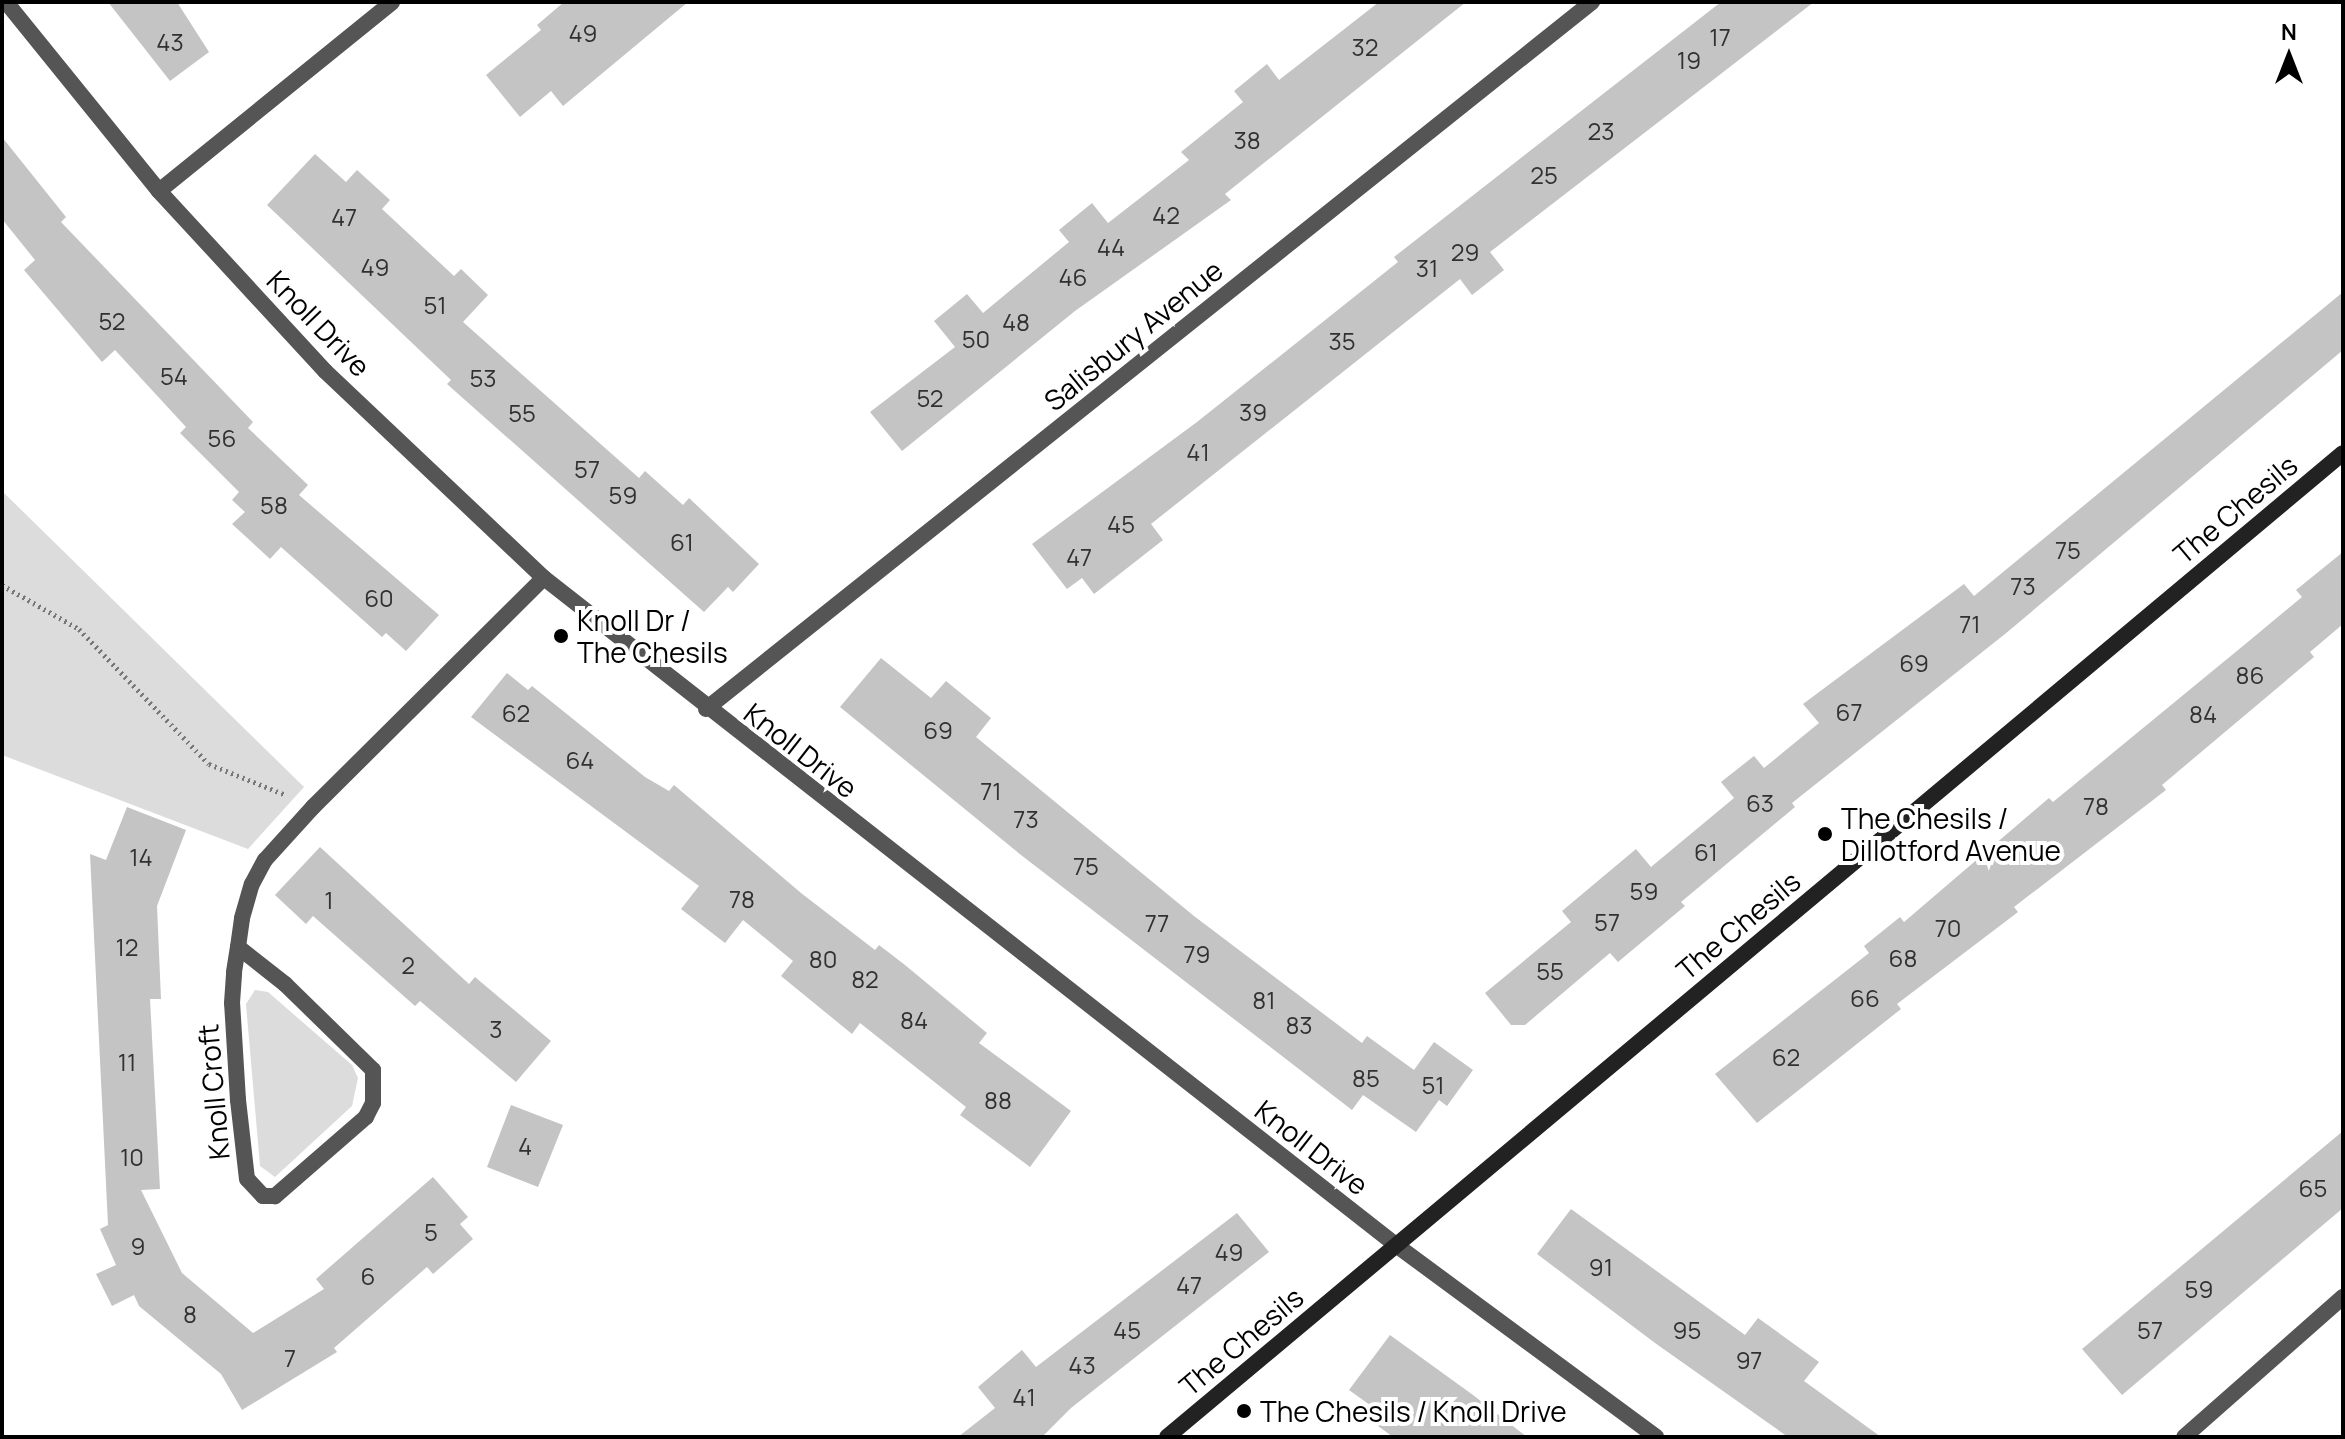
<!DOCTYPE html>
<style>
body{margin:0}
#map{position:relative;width:2345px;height:1439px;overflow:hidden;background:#fff;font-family:Manrope,sans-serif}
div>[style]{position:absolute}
.green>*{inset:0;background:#dcdcdc}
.building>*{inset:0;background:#c4c4c4}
.path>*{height:5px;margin-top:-2.5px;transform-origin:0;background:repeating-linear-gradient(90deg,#777 0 2px,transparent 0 6px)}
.street>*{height:16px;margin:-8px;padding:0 8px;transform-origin:8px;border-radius:8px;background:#555}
.secondary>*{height:16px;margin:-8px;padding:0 8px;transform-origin:8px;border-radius:8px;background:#222}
.dots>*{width:22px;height:22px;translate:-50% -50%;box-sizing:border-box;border:4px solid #fff;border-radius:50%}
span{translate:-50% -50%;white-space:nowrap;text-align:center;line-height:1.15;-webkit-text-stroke:8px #fff;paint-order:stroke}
.number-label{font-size:24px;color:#313131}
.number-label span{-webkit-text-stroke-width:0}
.street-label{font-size:28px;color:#000}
.poi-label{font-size:28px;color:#000}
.left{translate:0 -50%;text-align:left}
.frame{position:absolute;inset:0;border:4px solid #000;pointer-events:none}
.north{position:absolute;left:2249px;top:16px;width:80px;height:80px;-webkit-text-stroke:6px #fff;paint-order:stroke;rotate:0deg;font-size:22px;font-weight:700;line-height:32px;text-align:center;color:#000}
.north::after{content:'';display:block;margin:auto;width:28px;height:36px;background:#000;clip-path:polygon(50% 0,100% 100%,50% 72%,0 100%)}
</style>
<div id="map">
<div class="green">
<i style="clip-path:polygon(2px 491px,304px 787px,248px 849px,2px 755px)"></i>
<i style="clip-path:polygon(255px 990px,268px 992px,352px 1065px,358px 1078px,352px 1106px,275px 1177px,260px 1166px,246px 1004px)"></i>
</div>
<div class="building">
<i style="clip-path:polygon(108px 2px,177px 2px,209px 52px,170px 81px)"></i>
<i style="clip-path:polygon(564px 2px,688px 2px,563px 106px,551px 91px,520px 117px,486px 75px,541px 30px,537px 25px)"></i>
<i style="clip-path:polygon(1379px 2px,1466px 2px,1225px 194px,1231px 200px,1075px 311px,902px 451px,870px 412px,955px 347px,934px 321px,967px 294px,983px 313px,1069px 242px,1059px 230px,1092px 203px,1108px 223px,1189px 160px,1181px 152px,1243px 102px,1234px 91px,1267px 64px,1279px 80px)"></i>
<i style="clip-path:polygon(1721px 2px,1814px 2px,1490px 252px,1504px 270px,1472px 295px,1460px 279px,1151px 524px,1163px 540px,1094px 594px,1082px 578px,1067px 589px,1032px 544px,1197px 422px,1398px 262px,1394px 257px)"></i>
<i style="clip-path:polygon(2px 137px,66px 217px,61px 222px,253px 422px,248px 428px,308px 485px,299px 495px,439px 615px,406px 651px,386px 633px,382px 637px,281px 547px,270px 559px,232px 524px,245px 512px,232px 500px,239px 492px,180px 433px,186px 427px,115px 350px,102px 362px,24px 270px,35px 260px,2px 219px)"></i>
<i style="clip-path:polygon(315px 154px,346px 182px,357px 170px,390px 200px,382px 209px,454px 276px,461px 269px,488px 295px,463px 322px,639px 478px,645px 471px,683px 505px,689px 498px,759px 564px,733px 592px,728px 587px,704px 612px,447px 384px,451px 380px,267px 205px)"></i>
<i style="clip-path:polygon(2343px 292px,2343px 350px,2005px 634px,1792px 803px,1795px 807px,1681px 902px,1685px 906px,1618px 962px,1610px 953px,1525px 1025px,1511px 1025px,1485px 993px,1571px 922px,1562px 911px,1636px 849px,1651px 867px,1734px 798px,1721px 782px,1754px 756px,1764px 768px,1819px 723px,1803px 704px,1964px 584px,1974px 596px)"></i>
<i style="clip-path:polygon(2343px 552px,2343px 624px,2310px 652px,2314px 657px,2162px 785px,2166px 790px,2014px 907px,2018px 912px,1897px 1004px,1901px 1009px,1757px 1123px,1715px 1074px,1869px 953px,1864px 946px,1900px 917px,1904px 922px,2049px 798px,2053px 802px,2249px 641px,2302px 597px,2296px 590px)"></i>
<i style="clip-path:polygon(881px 658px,931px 698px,946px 681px,991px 718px,976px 737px,1194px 916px,1362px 1043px,1367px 1036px,1414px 1070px,1434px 1042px,1473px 1070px,1447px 1106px,1439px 1100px,1416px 1132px,1363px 1095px,1352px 1110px,1021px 855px,840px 707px)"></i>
<i style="clip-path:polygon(507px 673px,528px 690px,532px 686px,645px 777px,669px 791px,674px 785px,801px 893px,875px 950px,879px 945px,905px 965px,987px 1033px,979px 1043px,1071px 1111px,1030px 1167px,960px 1115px,966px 1107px,860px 1023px,852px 1034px,781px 976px,793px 961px,743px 920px,725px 943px,681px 909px,699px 886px,471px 717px)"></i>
<i style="clip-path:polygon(127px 807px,186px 830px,157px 906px,161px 999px,150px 999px,160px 1189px,141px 1190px,182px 1273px,253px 1333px,324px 1289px,316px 1279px,433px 1177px,468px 1217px,460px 1224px,473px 1239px,433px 1274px,427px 1267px,334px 1348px,337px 1352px,242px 1410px,221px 1374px,139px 1306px,134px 1295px,112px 1306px,96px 1274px,116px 1265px,100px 1229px,108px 1225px,90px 854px,106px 860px)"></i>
<i style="clip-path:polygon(320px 847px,469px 984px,475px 977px,551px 1041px,516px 1082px,420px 1001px,415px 1006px,313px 916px,306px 924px,275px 895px)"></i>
<i style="clip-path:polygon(511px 1105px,563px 1125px,538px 1187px,487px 1167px)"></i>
<i style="clip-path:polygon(2343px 1131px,2343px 1208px,2122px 1395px,2082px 1349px)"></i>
<i style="clip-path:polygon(1571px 1209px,1745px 1335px,1758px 1318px,1819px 1362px,1804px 1381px,1881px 1437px,1788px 1437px,1655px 1343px,1537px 1254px)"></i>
<i style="clip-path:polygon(1237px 1213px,1269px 1252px,1071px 1408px,1042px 1437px,958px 1437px,995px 1408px,978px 1387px,1022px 1350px,1036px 1367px)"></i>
<i style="clip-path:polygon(1390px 1335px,1473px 1395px,1527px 1437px,1393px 1437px,1374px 1423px,1381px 1413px,1349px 1390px)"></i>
</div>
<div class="path">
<i style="left:2px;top:585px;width:89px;rotate:29.7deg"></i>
<i style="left:79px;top:629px;width:187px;rotate:46.1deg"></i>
<i style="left:209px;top:764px;width:83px;rotate:21.9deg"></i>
</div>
<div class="street">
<i style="left:6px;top:2px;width:243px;rotate:51deg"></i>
<i style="left:159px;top:191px;width:245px;rotate:47.3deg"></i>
<i style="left:325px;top:371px;width:301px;rotate:43.4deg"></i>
<i style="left:544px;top:578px;width:1082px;rotate:38.06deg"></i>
<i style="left:1396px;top:1245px;width:323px;rotate:36.4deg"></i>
<i style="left:159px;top:191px;width:300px;rotate:-39deg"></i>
<i style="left:706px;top:709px;width:1134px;rotate:-38.59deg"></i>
<i style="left:238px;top:947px;width:60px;rotate:38.2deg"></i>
<i style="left:285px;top:984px;width:123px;rotate:44.3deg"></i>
<i style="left:373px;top:1070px;width:33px;rotate:90deg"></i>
<i style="left:373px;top:1103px;width:16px;rotate:117deg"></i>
<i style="left:366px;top:1117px;width:121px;rotate:139deg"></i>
<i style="left:275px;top:1196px;width:12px;rotate:180deg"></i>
<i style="left:263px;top:1196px;width:23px;rotate:-133deg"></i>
<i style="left:247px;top:1179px;width:80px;rotate:-96.5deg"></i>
<i style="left:238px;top:1100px;width:97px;rotate:-93.5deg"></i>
<i style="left:232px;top:1003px;width:31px;rotate:-86deg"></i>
<i style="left:234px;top:972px;width:25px;rotate:-81deg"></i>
<i style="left:238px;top:947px;width:29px;rotate:-82deg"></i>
<i style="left:242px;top:918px;width:35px;rotate:-74deg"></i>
<i style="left:252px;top:884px;width:27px;rotate:-62deg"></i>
<i style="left:265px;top:860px;width:72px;rotate:-47.8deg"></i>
<i style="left:313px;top:807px;width:325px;rotate:-44.8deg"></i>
<i style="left:2184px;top:1437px;width:212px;rotate:-41.4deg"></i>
</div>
<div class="secondary">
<i style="left:1167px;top:1437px;width:1533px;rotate:-39.92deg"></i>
</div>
<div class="dots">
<i style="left:561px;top:636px;background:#000"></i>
<i style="left:1825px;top:834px;background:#000"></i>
<i style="left:1244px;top:1411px;background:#000"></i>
</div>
<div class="number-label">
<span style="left:583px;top:33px">49</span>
<span style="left:1720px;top:37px">17</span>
<span style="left:170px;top:42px">43</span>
<span style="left:1365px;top:47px">32</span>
<span style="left:1689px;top:60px">19</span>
<span style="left:1601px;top:131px">23</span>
<span style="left:1247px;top:140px">38</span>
<span style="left:1544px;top:175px">25</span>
<span style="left:1166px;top:215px">42</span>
<span style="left:344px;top:217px">47</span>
<span style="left:1111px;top:247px">44</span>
<span style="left:1465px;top:252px">29</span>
<span style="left:375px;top:267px">49</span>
<span style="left:1427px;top:268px">31</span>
<span style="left:1073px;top:277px">46</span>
<span style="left:435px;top:305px">51</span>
<span style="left:112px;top:321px">52</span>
<span style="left:1016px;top:322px">48</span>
<span style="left:976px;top:339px">50</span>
<span style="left:1342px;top:341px">35</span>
<span style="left:174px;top:376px">54</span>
<span style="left:483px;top:378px">53</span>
<span style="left:930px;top:398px">52</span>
<span style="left:1253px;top:412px">39</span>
<span style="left:522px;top:413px">55</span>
<span style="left:222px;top:438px">56</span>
<span style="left:1198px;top:452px">41</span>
<span style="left:587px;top:469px">57</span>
<span style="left:623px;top:495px">59</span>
<span style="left:274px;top:505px">58</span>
<span style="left:1121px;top:524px">45</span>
<span style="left:682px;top:542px">61</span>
<span style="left:2068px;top:550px">75</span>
<span style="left:1079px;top:557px">47</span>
<span style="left:2023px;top:586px">73</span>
<span style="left:379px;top:598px">60</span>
<span style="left:1970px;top:624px">71</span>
<span style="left:1914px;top:663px">69</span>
<span style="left:2250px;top:675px">86</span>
<span style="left:1849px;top:712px">67</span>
<span style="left:516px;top:713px">62</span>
<span style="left:2203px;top:714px">84</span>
<span style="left:938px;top:730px">69</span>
<span style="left:580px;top:760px">64</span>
<span style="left:991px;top:791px">71</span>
<span style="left:1760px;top:803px">63</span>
<span style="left:2096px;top:806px">78</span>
<span style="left:1026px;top:819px">73</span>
<span style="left:1706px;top:852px">61</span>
<span style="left:141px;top:857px">14</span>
<span style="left:1086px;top:866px">75</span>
<span style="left:1644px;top:891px">59</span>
<span style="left:742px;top:899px">78</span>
<span style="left:329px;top:900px">1</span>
<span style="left:1607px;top:922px">57</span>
<span style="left:1157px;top:923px">77</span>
<span style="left:1948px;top:928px">70</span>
<span style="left:127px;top:947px">12</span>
<span style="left:1197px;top:954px">79</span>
<span style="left:1903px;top:958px">68</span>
<span style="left:823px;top:959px">80</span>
<span style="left:408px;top:965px">2</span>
<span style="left:1550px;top:971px">55</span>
<span style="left:865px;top:979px">82</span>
<span style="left:1865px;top:998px">66</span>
<span style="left:1264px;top:1000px">81</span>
<span style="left:914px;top:1020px">84</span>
<span style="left:1299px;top:1025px">83</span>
<span style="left:496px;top:1029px">3</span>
<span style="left:1786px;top:1057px">62</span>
<span style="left:127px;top:1062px">11</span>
<span style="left:1366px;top:1078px">85</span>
<span style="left:1433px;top:1085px">51</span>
<span style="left:998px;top:1100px">88</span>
<span style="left:525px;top:1146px">4</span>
<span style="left:132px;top:1157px">10</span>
<span style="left:2313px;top:1188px">65</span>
<span style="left:431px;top:1232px">5</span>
<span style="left:138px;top:1246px">9</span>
<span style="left:1229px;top:1252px">49</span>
<span style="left:1601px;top:1267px">91</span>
<span style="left:368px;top:1276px">6</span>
<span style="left:1189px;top:1285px">47</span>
<span style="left:2199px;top:1289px">59</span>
<span style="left:190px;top:1314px">8</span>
<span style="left:1127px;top:1330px">45</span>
<span style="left:1687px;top:1330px">95</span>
<span style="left:2150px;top:1330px">57</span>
<span style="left:290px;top:1358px">7</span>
<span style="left:1749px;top:1360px">97</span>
<span style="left:1082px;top:1365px">43</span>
<span style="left:1024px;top:1397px">41</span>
</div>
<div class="street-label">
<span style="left:319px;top:323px;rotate:46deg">Knoll Drive</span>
<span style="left:1133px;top:335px;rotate:-39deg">Salisbury Avenue</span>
<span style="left:2235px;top:509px;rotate:-40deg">The Chesils</span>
<span style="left:801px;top:750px;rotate:38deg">Knoll Drive</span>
<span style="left:1738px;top:925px;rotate:-40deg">The Chesils</span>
<span style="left:213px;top:1092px;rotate:-95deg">Knoll Croft</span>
<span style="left:1312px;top:1147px;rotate:38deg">Knoll Drive</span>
<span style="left:1241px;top:1341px;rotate:-40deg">The Chesils</span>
</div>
<div class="poi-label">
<span class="left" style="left:577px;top:636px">Knoll Dr /<br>The Chesils</span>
<span class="left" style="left:1841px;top:834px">The Chesils /<br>Dillotford Avenue</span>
<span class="left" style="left:1260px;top:1411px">The Chesils / Knoll Drive</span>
</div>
<div class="frame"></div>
<div class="north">N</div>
</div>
